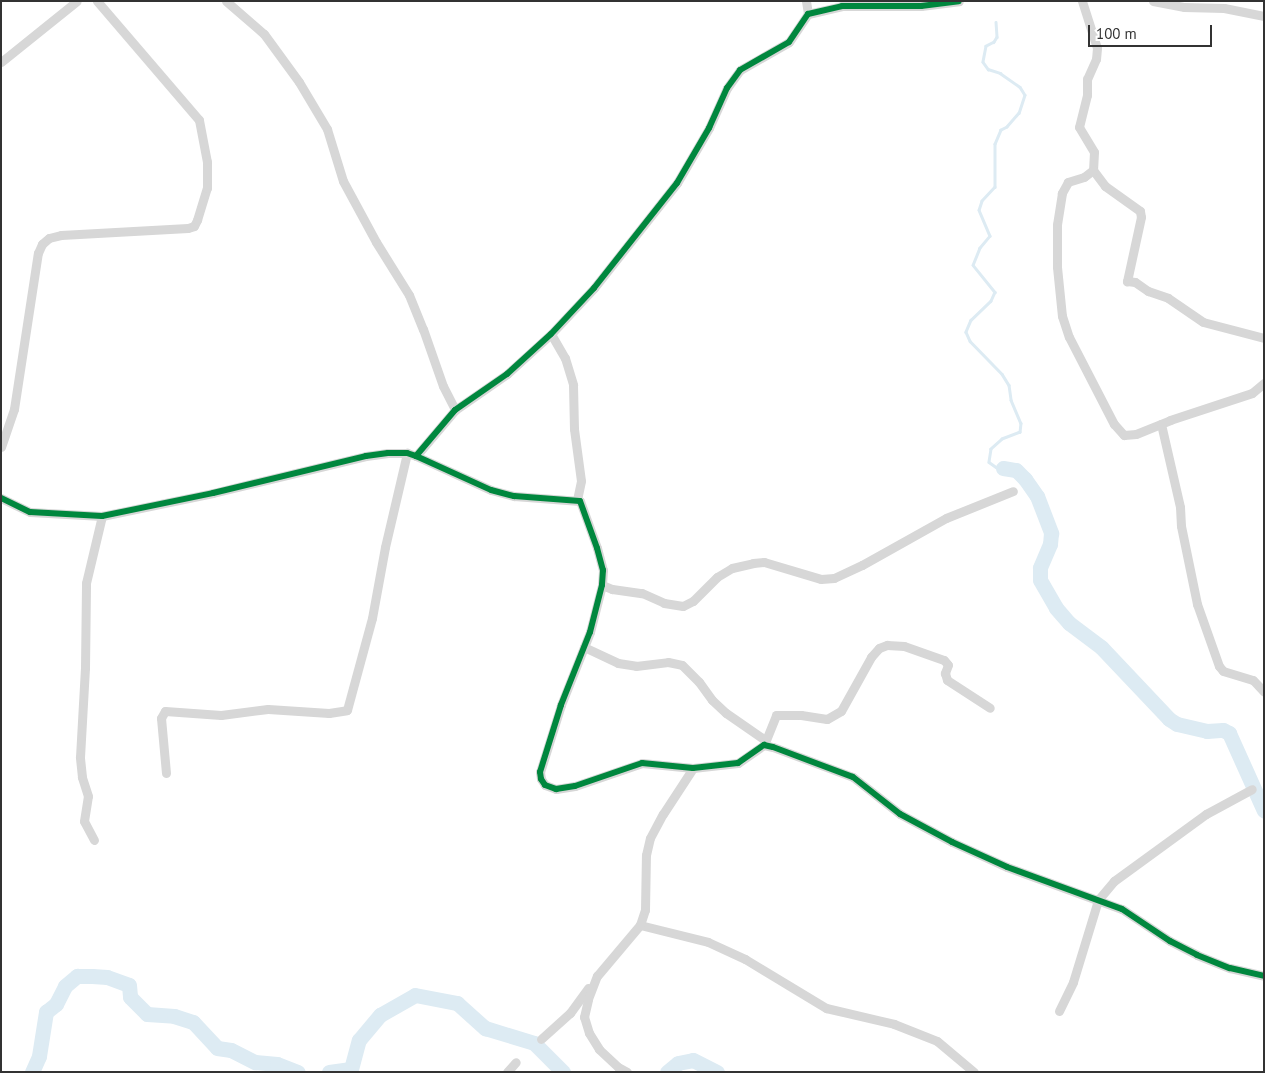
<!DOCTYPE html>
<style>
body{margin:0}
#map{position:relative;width:1265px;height:1073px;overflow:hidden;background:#fff;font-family:"PT Sans",sans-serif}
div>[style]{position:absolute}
.stream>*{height:2.5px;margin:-1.25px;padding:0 1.25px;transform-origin:1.25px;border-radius:1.25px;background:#ddebf3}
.river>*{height:15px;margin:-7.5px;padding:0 7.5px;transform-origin:7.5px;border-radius:7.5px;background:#ddebf3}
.street>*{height:9px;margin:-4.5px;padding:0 4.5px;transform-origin:4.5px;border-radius:4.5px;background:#d7d7d7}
.cycleway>*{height:6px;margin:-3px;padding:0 3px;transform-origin:3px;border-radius:3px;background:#00873e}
span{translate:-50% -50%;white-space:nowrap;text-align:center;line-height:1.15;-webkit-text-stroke:5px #fff;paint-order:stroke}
.frame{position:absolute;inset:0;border:2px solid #333;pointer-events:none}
.scale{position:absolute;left:1088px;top:25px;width:124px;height:22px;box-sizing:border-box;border:2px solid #333;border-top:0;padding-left:6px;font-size:15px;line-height:18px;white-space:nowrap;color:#333;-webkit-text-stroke:4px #fff;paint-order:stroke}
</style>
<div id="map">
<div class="stream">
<i style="left:996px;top:22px;width:15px;rotate:86deg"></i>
<i style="left:997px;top:37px;width:6px;rotate:121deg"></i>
<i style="left:994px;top:42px;width:9px;rotate:153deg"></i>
<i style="left:986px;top:46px;width:16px;rotate:101deg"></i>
<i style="left:983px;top:62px;width:9px;rotate:54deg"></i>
<i style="left:988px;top:69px;width:13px;rotate:18deg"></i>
<i style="left:1000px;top:73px;width:24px;rotate:35deg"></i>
<i style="left:1020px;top:87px;width:9px;rotate:58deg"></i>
<i style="left:1025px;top:95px;width:19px;rotate:108deg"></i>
<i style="left:1019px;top:113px;width:18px;rotate:131deg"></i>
<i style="left:1007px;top:127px;width:7px;rotate:153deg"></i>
<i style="left:1001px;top:130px;width:15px;rotate:113deg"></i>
<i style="left:995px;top:144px;width:43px;rotate:90deg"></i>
<i style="left:995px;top:187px;width:19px;rotate:133deg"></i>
<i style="left:982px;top:201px;width:9px;rotate:108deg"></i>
<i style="left:979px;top:210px;width:28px;rotate:67deg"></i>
<i style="left:990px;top:236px;width:16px;rotate:130deg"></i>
<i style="left:980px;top:248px;width:18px;rotate:112deg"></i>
<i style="left:973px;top:265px;width:35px;rotate:51deg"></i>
<i style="left:995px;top:292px;width:10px;rotate:114deg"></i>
<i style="left:991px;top:301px;width:28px;rotate:136deg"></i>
<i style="left:971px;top:320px;width:13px;rotate:113deg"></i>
<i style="left:966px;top:332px;width:10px;rotate:66deg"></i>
<i style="left:970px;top:341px;width:46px;rotate:45.9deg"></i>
<i style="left:1002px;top:374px;width:13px;rotate:58deg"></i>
<i style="left:1009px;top:385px;width:15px;rotate:82deg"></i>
<i style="left:1011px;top:400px;width:25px;rotate:67deg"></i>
<i style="left:1021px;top:423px;width:9px;rotate:96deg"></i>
<i style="left:1020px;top:432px;width:19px;rotate:159deg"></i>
<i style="left:1002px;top:439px;width:15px;rotate:138deg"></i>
<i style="left:991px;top:449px;width:13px;rotate:99deg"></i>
<i style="left:989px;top:462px;width:9px;rotate:36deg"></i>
<i style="left:996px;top:467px;width:7px;rotate:8deg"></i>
</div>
<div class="river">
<i style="left:1003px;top:468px;width:13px;rotate:9deg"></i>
<i style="left:1016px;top:470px;width:13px;rotate:45deg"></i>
<i style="left:1025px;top:479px;width:21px;rotate:55deg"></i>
<i style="left:1037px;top:496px;width:40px;rotate:69deg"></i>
<i style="left:1051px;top:533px;width:11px;rotate:95deg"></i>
<i style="left:1050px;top:544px;width:26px;rotate:113deg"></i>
<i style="left:1040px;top:568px;width:12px;rotate:90deg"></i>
<i style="left:1040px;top:580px;width:32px;rotate:60deg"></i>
<i style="left:1056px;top:608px;width:20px;rotate:49deg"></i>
<i style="left:1069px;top:623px;width:40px;rotate:37deg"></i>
<i style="left:1101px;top:647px;width:99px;rotate:46.6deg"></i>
<i style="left:1169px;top:719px;width:9px;rotate:32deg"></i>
<i style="left:1177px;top:724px;width:31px;rotate:13deg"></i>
<i style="left:1207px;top:731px;width:16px;rotate:-4deg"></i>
<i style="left:1223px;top:730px;width:7px;rotate:27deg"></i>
<i style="left:1229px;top:733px;width:85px;rotate:65.8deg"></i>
<i style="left:32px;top:1072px;width:17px;rotate:-66deg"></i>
<i style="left:39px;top:1056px;width:45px;rotate:-81deg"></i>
<i style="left:46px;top:1012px;width:13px;rotate:-39deg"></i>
<i style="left:56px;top:1004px;width:20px;rotate:-63deg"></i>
<i style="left:65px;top:986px;width:16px;rotate:-40deg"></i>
<i style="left:77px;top:976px;width:15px"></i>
<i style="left:92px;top:976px;width:15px;rotate:4deg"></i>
<i style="left:107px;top:977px;width:23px;rotate:20deg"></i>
<i style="left:129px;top:985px;width:12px;rotate:85deg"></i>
<i style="left:130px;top:997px;width:24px;rotate:45deg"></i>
<i style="left:147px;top:1014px;width:27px;rotate:4deg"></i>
<i style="left:174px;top:1016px;width:20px;rotate:18deg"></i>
<i style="left:193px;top:1022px;width:35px;rotate:47deg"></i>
<i style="left:217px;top:1048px;width:14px;rotate:8deg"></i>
<i style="left:231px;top:1050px;width:27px;rotate:27deg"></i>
<i style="left:255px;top:1062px;width:22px;rotate:5deg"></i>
<i style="left:277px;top:1064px;width:22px;rotate:21deg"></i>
<i style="left:329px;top:1072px;width:22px;rotate:-8deg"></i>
<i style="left:351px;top:1069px;width:30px;rotate:-75deg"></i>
<i style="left:359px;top:1040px;width:33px;rotate:-50deg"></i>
<i style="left:380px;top:1015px;width:40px;rotate:-29.7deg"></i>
<i style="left:415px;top:995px;width:43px;rotate:10.8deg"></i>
<i style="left:457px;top:1003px;width:38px;rotate:42deg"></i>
<i style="left:485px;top:1028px;width:51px;rotate:17deg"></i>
<i style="left:534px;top:1043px;width:41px;rotate:45deg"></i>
<i style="left:667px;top:1072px;width:14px;rotate:-39deg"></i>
<i style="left:678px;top:1063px;width:15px;rotate:-11deg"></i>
<i style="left:693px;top:1060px;width:27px;rotate:27deg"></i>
</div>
<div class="street">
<i style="left:226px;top:1px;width:50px;rotate:41deg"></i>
<i style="left:264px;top:34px;width:59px;rotate:53.9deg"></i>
<i style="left:299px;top:82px;width:55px;rotate:59.2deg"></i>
<i style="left:327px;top:129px;width:54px;rotate:72.9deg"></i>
<i style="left:343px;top:181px;width:69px;rotate:61.6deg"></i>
<i style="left:376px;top:242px;width:62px;rotate:58.1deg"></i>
<i style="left:409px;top:295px;width:37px;rotate:68deg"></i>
<i style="left:423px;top:329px;width:60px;rotate:70.7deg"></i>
<i style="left:443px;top:386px;width:27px;rotate:63deg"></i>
<i style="left:806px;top:1px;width:13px;rotate:81deg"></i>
<i style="left:1082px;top:1px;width:49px;rotate:72.3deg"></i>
<i style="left:1097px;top:48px;width:11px;rotate:95deg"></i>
<i style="left:1096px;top:59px;width:22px;rotate:114deg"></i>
<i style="left:1087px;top:79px;width:16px;rotate:90deg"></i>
<i style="left:1087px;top:95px;width:33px;rotate:104deg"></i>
<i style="left:1079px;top:127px;width:29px;rotate:59deg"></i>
<i style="left:1094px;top:152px;width:18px;rotate:93deg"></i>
<i style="left:1093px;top:170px;width:20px;rotate:53deg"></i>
<i style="left:1105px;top:186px;width:43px;rotate:35.5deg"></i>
<i style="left:1140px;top:211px;width:6px;rotate:81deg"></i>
<i style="left:1141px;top:217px;width:66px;rotate:102.3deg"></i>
<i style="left:1127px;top:281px;width:8px;rotate:7deg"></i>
<i style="left:1135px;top:282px;width:16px;rotate:35deg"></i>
<i style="left:1148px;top:291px;width:21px;rotate:19deg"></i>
<i style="left:1168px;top:298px;width:42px;rotate:34.4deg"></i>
<i style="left:1203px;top:322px;width:63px;rotate:14.7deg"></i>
<i style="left:1153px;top:1px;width:32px;rotate:11deg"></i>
<i style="left:1184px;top:7px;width:40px;rotate:1.4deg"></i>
<i style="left:1224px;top:8px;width:41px;rotate:11.3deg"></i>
<i style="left:1px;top:62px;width:97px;rotate:-38.8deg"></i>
<i style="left:1093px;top:170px;width:11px;rotate:142deg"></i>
<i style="left:1084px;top:177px;width:17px;rotate:163deg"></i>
<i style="left:1068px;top:182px;width:13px;rotate:119deg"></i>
<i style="left:1062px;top:193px;width:32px;rotate:99deg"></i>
<i style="left:1057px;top:225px;width:42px;rotate:90deg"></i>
<i style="left:1057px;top:267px;width:49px;rotate:84.2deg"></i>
<i style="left:1062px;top:316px;width:22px;rotate:72deg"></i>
<i style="left:1069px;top:337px;width:98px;rotate:62.7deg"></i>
<i style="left:1114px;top:424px;width:15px;rotate:48deg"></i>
<i style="left:1124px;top:435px;width:12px;rotate:-5deg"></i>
<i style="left:1136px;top:434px;width:37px;rotate:-22deg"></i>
<i style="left:1170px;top:420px;width:86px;rotate:-18.2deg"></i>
<i style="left:1252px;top:393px;width:16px;rotate:-40deg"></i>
<i style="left:551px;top:334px;width:28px;rotate:60deg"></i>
<i style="left:565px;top:358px;width:28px;rotate:73deg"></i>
<i style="left:573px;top:385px;width:44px;rotate:88.7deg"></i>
<i style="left:574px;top:429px;width:52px;rotate:82.3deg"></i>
<i style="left:581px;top:481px;width:19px;rotate:102deg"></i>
<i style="left:1161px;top:424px;width:85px;rotate:77.1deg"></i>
<i style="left:1180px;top:507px;width:19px;rotate:87deg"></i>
<i style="left:1181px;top:526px;width:80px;rotate:78.4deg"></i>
<i style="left:1197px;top:604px;width:66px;rotate:70.5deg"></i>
<i style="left:1219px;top:666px;width:6px;rotate:51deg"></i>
<i style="left:1223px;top:671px;width:31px;rotate:17deg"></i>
<i style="left:1253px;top:680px;width:16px;rotate:47deg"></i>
<i style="left:1px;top:447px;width:40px;rotate:-71.1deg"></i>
<i style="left:14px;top:409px;width:158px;rotate:-81.3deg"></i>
<i style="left:38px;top:253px;width:10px;rotate:-66deg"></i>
<i style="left:42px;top:244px;width:9px;rotate:-41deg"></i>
<i style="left:49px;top:238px;width:12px;rotate:-14deg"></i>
<i style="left:61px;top:235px;width:127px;rotate:-3.2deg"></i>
<i style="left:188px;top:228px;width:6px;rotate:-18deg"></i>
<i style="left:194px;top:226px;width:7px;rotate:-63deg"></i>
<i style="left:197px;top:220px;width:34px;rotate:-73deg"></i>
<i style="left:207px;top:188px;width:26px;rotate:-90deg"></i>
<i style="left:207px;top:162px;width:43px;rotate:-100.8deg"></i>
<i style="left:199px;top:120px;width:157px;rotate:-130.6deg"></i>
<i style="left:416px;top:456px;width:60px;rotate:-49.7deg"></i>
<i style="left:455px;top:410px;width:63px;rotate:-34.7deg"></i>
<i style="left:507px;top:374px;width:59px;rotate:-42.3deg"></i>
<i style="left:551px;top:334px;width:63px;rotate:-46.9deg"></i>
<i style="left:594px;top:288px;width:134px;rotate:-51.7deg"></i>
<i style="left:677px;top:183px;width:64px;rotate:-59.8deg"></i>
<i style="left:709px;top:128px;width:44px;rotate:-65.8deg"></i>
<i style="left:727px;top:88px;width:22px;rotate:-54deg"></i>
<i style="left:740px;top:70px;width:56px;rotate:-29.7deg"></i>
<i style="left:789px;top:42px;width:34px;rotate:-56deg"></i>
<i style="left:808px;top:14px;width:35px;rotate:-13deg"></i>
<i style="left:842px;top:6px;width:79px"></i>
<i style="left:921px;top:6px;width:38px;rotate:-7deg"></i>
<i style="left:1px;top:498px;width:32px;rotate:26deg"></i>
<i style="left:30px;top:512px;width:72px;rotate:3.2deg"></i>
<i style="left:102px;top:516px;width:113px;rotate:-11.7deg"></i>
<i style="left:213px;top:493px;width:157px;rotate:-13.6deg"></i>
<i style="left:366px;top:456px;width:22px;rotate:-8deg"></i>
<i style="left:388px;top:453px;width:19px"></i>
<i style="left:407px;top:453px;width:9px;rotate:18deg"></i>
<i style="left:416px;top:456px;width:82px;rotate:24.4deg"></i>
<i style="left:491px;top:490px;width:24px;rotate:15deg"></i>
<i style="left:514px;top:496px;width:66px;rotate:4.3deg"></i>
<i style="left:580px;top:501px;width:50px;rotate:70.1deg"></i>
<i style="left:597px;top:548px;width:23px;rotate:75deg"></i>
<i style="left:603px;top:570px;width:15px;rotate:94deg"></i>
<i style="left:602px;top:585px;width:49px;rotate:104.3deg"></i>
<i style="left:590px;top:632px;width:79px;rotate:111.7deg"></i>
<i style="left:561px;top:705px;width:70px;rotate:107.4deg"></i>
<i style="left:540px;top:772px;width:7px;rotate:82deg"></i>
<i style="left:541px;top:779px;width:7px;rotate:56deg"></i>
<i style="left:545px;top:785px;width:12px;rotate:20deg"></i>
<i style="left:556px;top:789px;width:19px;rotate:-9deg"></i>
<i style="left:575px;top:786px;width:71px;rotate:-18.9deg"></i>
<i style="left:642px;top:763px;width:51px;rotate:5.6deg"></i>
<i style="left:693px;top:768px;width:45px;rotate:-6.3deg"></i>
<i style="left:738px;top:763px;width:32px;rotate:-35deg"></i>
<i style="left:764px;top:745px;width:9px;rotate:13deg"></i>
<i style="left:773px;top:747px;width:85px;rotate:20.6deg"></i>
<i style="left:853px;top:777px;width:60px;rotate:38.2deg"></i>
<i style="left:900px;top:814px;width:59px;rotate:28.3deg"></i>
<i style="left:952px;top:842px;width:60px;rotate:24.4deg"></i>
<i style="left:1007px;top:867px;width:122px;rotate:20.1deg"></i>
<i style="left:1122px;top:909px;width:58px;rotate:33.7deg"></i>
<i style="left:1170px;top:941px;width:30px;rotate:27deg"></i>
<i style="left:1197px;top:955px;width:35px;rotate:22deg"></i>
<i style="left:1230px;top:968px;width:35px;rotate:13deg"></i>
<i style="left:602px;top:585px;width:11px;rotate:22deg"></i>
<i style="left:612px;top:589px;width:30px;rotate:8deg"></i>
<i style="left:642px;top:593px;width:24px;rotate:24deg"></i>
<i style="left:664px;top:603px;width:19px;rotate:9deg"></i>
<i style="left:683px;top:606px;width:11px;rotate:-27deg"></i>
<i style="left:693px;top:601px;width:34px;rotate:-45deg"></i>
<i style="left:717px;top:577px;width:17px;rotate:-31deg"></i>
<i style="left:732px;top:568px;width:22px;rotate:-13deg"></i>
<i style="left:753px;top:563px;width:11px;rotate:-5deg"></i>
<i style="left:764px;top:562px;width:59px;rotate:16.6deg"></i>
<i style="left:821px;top:579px;width:13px;rotate:-4deg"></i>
<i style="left:834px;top:578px;width:31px;rotate:-25deg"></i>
<i style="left:862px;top:565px;width:96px;rotate:-29.2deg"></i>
<i style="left:946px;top:518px;width:72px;rotate:-21.9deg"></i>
<i style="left:584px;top:647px;width:38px;rotate:25deg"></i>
<i style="left:618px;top:663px;width:18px;rotate:9deg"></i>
<i style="left:636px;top:666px;width:32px;rotate:-7deg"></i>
<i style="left:668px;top:662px;width:14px;rotate:12deg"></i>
<i style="left:682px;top:665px;width:24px;rotate:45deg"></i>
<i style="left:699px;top:682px;width:22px;rotate:54deg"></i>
<i style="left:712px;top:700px;width:19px;rotate:43deg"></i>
<i style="left:726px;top:713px;width:47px;rotate:34.7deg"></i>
<i style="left:764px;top:745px;width:32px;rotate:-68deg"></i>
<i style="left:776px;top:715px;width:25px"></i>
<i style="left:801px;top:715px;width:26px;rotate:9deg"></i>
<i style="left:827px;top:719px;width:16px;rotate:-30deg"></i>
<i style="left:841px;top:711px;width:62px;rotate:-60.9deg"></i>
<i style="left:871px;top:657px;width:12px;rotate:-48deg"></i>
<i style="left:879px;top:648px;width:9px;rotate:-21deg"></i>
<i style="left:887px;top:645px;width:17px;rotate:3deg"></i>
<i style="left:904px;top:646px;width:42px;rotate:19.3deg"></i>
<i style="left:944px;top:660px;width:6px;rotate:51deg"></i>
<i style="left:948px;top:665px;width:9px;rotate:111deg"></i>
<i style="left:945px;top:673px;width:7px;rotate:74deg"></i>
<i style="left:947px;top:680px;width:51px;rotate:33.1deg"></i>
<i style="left:166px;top:773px;width:55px;rotate:-95.2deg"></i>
<i style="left:161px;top:718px;width:8px;rotate:-60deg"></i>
<i style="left:165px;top:711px;width:56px;rotate:4.1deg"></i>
<i style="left:221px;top:715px;width:47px;rotate:-7.3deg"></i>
<i style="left:268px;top:709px;width:61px;rotate:3.8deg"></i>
<i style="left:329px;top:713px;width:18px;rotate:-9deg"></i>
<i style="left:347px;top:710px;width:95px;rotate:-74.8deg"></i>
<i style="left:372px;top:618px;width:72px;rotate:-79.6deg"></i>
<i style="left:385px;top:547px;width:97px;rotate:-76.8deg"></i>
<i style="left:94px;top:840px;width:21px;rotate:-118deg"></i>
<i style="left:84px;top:821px;width:25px;rotate:-81deg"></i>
<i style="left:88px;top:796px;width:20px;rotate:-108deg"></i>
<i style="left:82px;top:777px;width:20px;rotate:-96deg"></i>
<i style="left:80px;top:757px;width:89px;rotate:-86.8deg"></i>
<i style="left:85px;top:668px;width:85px;rotate:-89.3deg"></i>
<i style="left:86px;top:583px;width:69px;rotate:-76.6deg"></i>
<i style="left:640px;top:925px;width:70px;rotate:14deg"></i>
<i style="left:708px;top:942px;width:41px;rotate:24.7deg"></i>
<i style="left:745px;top:959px;width:95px;rotate:31.2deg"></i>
<i style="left:826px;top:1008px;width:70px;rotate:13.2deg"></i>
<i style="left:894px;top:1024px;width:46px;rotate:21.6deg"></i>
<i style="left:937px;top:1041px;width:48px;rotate:40deg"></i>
<i style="left:1059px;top:1011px;width:32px;rotate:-64deg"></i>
<i style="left:1073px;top:982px;width:86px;rotate:-73deg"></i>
<i style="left:1098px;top:900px;width:25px;rotate:-50deg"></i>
<i style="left:1114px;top:881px;width:114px;rotate:-36.1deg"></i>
<i style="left:1206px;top:814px;width:52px;rotate:-28.5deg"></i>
<i style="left:541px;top:1039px;width:39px;rotate:-42deg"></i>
<i style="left:570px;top:1013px;width:31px;rotate:-54deg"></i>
<i style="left:507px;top:1072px;width:13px;rotate:-48deg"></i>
<i style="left:627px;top:1072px;width:10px;rotate:-151deg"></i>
<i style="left:618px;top:1067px;width:26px;rotate:-137deg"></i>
<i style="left:599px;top:1049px;width:19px;rotate:-122deg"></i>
<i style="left:589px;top:1033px;width:17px;rotate:-107deg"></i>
<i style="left:584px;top:1017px;width:18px;rotate:-77deg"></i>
<i style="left:588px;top:999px;width:25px;rotate:-69deg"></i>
<i style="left:597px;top:976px;width:67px;rotate:-49.9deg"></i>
<i style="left:640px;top:925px;width:16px;rotate:-72deg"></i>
<i style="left:645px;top:910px;width:55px;rotate:-89deg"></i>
<i style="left:646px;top:855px;width:17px;rotate:-77deg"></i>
<i style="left:650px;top:838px;width:27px;rotate:-62deg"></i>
<i style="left:663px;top:814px;width:55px;rotate:-56.9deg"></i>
</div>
<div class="cycleway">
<i style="left:416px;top:456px;width:60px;rotate:-49.7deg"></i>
<i style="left:455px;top:410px;width:63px;rotate:-34.7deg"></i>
<i style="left:507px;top:374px;width:59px;rotate:-42.3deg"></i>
<i style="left:551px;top:334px;width:63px;rotate:-46.9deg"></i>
<i style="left:594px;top:288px;width:134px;rotate:-51.7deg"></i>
<i style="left:677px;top:183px;width:64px;rotate:-59.8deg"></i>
<i style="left:709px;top:128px;width:44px;rotate:-65.8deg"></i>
<i style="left:727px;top:88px;width:22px;rotate:-54deg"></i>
<i style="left:740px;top:70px;width:56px;rotate:-29.7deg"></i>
<i style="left:789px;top:42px;width:34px;rotate:-56deg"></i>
<i style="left:808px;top:14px;width:35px;rotate:-13deg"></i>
<i style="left:842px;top:6px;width:79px"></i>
<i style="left:921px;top:6px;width:38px;rotate:-7deg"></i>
<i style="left:1px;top:498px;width:32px;rotate:26deg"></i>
<i style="left:30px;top:512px;width:72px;rotate:3.2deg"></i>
<i style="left:102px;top:516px;width:113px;rotate:-11.7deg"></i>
<i style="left:213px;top:493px;width:157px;rotate:-13.6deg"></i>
<i style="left:366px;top:456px;width:22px;rotate:-8deg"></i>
<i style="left:388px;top:453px;width:19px"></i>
<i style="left:407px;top:453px;width:9px;rotate:18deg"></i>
<i style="left:416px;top:456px;width:82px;rotate:24.4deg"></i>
<i style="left:491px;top:490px;width:24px;rotate:15deg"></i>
<i style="left:514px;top:496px;width:66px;rotate:4.3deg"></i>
<i style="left:580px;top:501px;width:50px;rotate:70.1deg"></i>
<i style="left:597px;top:548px;width:23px;rotate:75deg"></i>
<i style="left:603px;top:570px;width:15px;rotate:94deg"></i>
<i style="left:602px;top:585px;width:49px;rotate:104.3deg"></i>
<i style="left:590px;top:632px;width:79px;rotate:111.7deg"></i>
<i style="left:561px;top:705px;width:70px;rotate:107.4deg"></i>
<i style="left:540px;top:772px;width:7px;rotate:82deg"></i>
<i style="left:541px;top:779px;width:7px;rotate:56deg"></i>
<i style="left:545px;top:785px;width:12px;rotate:20deg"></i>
<i style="left:556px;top:789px;width:19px;rotate:-9deg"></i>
<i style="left:575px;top:786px;width:71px;rotate:-18.9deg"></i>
<i style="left:642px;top:763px;width:51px;rotate:5.6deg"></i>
<i style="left:693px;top:768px;width:45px;rotate:-6.3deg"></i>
<i style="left:738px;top:763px;width:32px;rotate:-35deg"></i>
<i style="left:764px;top:745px;width:9px;rotate:13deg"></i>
<i style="left:773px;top:747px;width:85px;rotate:20.6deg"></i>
<i style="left:853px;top:777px;width:60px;rotate:38.2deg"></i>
<i style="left:900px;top:814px;width:59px;rotate:28.3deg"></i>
<i style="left:952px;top:842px;width:60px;rotate:24.4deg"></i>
<i style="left:1007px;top:867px;width:122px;rotate:20.1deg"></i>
<i style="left:1122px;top:909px;width:58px;rotate:33.7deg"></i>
<i style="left:1170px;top:941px;width:30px;rotate:27deg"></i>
<i style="left:1197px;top:955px;width:35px;rotate:22deg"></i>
<i style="left:1230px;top:968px;width:35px;rotate:13deg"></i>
</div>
<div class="frame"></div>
<div class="scale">100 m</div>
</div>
